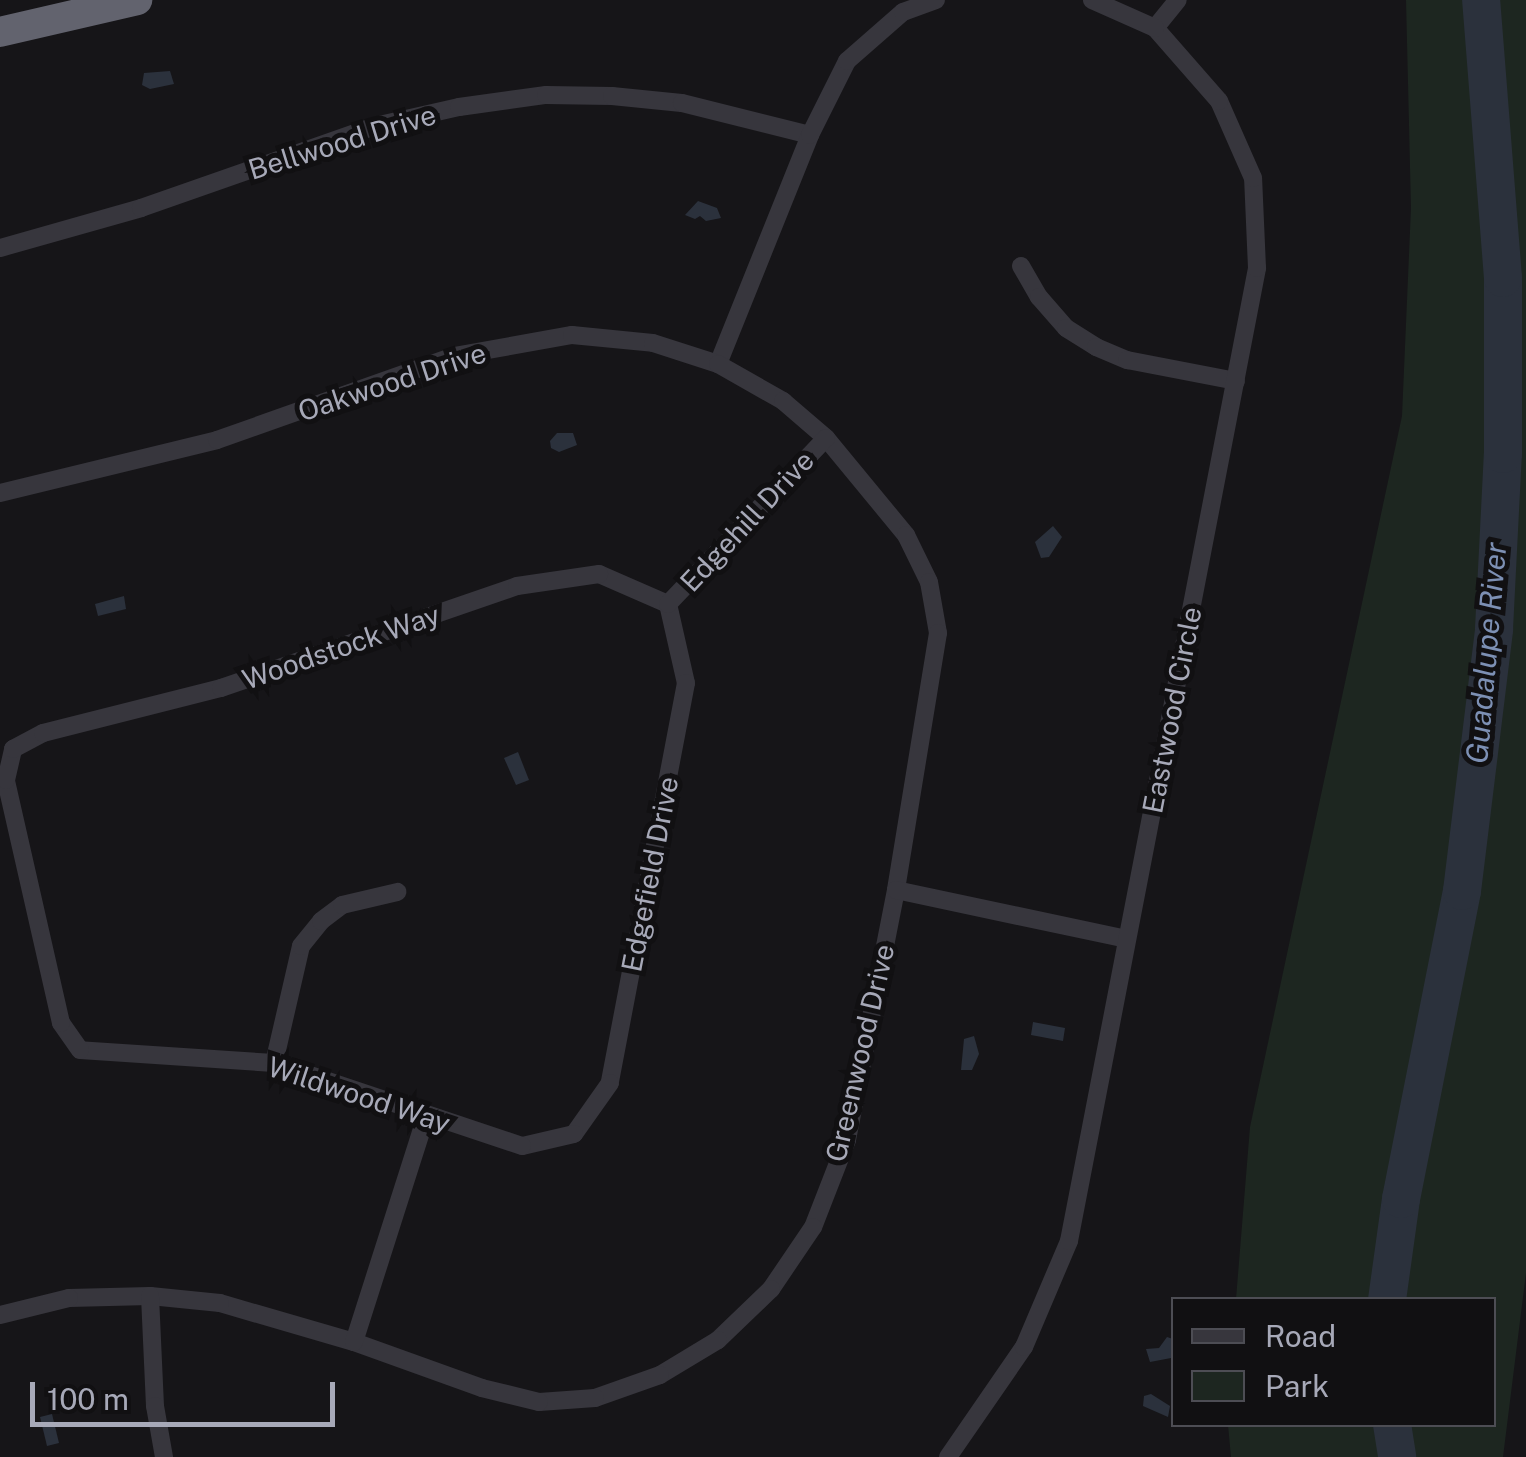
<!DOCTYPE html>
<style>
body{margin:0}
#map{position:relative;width:1526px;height:1457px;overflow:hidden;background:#161518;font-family:"Public Sans",sans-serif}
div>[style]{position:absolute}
.green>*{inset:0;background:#1d2620}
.water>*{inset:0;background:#2b313c}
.river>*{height:38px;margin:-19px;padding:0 19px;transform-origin:19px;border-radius:19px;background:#2b313c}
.street>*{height:18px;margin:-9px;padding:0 9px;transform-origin:9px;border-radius:9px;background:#37363d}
.highway>*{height:30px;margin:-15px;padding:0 15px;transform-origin:15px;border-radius:15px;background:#62636e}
span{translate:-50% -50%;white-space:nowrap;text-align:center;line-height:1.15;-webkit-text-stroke:10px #111012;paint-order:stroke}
.street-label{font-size:28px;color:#a7a9b8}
.water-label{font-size:30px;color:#7d90b4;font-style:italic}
.legend{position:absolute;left:1171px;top:1297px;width:325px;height:130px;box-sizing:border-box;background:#111012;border:2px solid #4d4d54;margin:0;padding:12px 18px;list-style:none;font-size:30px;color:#a7a9b8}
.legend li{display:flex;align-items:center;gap:20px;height:50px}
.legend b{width:50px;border:2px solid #4d4d54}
.scale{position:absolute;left:30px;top:1382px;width:305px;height:45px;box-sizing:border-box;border:5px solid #a7a9b8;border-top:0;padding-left:12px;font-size:30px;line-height:35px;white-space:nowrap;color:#a7a9b8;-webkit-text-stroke:8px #111012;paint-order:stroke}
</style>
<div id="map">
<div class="green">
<i style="clip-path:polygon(1406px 0,1526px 0,1526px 1273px,1503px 1457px,1231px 1457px,1228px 1425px,1494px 1424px,1494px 1300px,1236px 1299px,1250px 1127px,1402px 416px,1411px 208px)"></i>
</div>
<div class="water">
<i style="clip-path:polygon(170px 71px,174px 84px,150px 89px,142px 85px,144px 73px)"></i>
<i style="clip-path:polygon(698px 201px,717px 208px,721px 218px,706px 221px,700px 216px,695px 219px,685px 215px)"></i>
<i style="clip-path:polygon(557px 433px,573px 433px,577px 445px,559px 452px,551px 448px,550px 441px)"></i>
<i style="clip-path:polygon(1053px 526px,1062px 537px,1049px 557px,1041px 558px,1035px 542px)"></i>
<i style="clip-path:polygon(124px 596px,126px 609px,98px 616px,95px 604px)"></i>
<i style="clip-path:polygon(518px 752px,529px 780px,516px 785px,504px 758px)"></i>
<i style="clip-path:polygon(1033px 1022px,1065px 1028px,1063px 1041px,1031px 1035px)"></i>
<i style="clip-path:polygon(974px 1036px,979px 1054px,972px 1070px,961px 1070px,964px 1039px)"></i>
<i style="clip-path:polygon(1167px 1337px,1173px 1339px,1171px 1358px,1150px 1362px,1146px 1349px,1159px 1348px)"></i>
<i style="clip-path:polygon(1151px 1394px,1170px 1406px,1168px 1417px,1143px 1406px,1144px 1396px)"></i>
<i style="clip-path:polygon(52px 1414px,59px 1443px,47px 1446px,40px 1417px)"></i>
</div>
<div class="river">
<i style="left:1387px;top:1300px;width:102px;rotate:-82.1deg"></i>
<i style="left:1401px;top:1199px;width:314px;rotate:-78.8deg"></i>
<i style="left:1462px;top:891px;width:264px;rotate:-83deg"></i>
<i style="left:1494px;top:629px;width:175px;rotate:-87.1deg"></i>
<i style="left:1503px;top:454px;width:176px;rotate:-90deg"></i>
<i style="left:1503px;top:278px;width:279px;rotate:-94.5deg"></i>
<i style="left:1392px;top:1424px;width:33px;rotate:81deg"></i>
</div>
<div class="street">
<i style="left:1155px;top:28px;width:36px;rotate:-51deg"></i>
<i style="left:0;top:248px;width:147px;rotate:-15.8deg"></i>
<i style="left:141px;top:208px;width:248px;rotate:-19.3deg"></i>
<i style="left:375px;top:126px;width:86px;rotate:-12.7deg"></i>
<i style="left:459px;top:107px;width:88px;rotate:-7.9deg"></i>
<i style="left:546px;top:95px;width:66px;rotate:0.9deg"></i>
<i style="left:612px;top:96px;width:70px;rotate:5.7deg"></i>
<i style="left:682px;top:103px;width:132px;rotate:14deg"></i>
<i style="left:1021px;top:266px;width:36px;rotate:60deg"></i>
<i style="left:1039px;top:297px;width:41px;rotate:48.9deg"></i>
<i style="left:1066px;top:328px;width:36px;rotate:32deg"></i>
<i style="left:1096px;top:347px;width:34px;rotate:23deg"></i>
<i style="left:1127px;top:360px;width:111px;rotate:10.9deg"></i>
<i style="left:718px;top:364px;width:247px;rotate:-68.1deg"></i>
<i style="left:810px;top:135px;width:83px;rotate:-63.4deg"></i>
<i style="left:847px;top:61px;width:74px;rotate:-41.2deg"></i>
<i style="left:903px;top:12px;width:35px;rotate:-20deg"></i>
<i style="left:0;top:493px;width:223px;rotate:-13.7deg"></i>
<i style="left:217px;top:440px;width:251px;rotate:-19.5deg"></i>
<i style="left:454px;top:356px;width:120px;rotate:-10.1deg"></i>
<i style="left:572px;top:335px;width:81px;rotate:5.6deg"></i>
<i style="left:653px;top:343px;width:68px;rotate:17.9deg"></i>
<i style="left:718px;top:364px;width:75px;rotate:29.6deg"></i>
<i style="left:783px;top:401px;width:57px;rotate:40.7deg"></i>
<i style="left:826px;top:438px;width:126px;rotate:50.5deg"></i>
<i style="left:906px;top:535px;width:52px;rotate:63.9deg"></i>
<i style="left:929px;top:582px;width:52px;rotate:80deg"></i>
<i style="left:938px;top:633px;width:260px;rotate:99.3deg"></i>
<i style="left:896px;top:890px;width:255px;rotate:101.1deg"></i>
<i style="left:847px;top:1140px;width:93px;rotate:111.3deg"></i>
<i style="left:813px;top:1227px;width:75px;rotate:124.1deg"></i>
<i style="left:771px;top:1289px;width:74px;rotate:136.1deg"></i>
<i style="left:718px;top:1340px;width:68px;rotate:148.9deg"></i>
<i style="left:660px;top:1375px;width:69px;rotate:160.5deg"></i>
<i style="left:595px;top:1398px;width:56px;rotate:175.9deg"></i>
<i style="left:539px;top:1402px;width:59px;rotate:-166.2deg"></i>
<i style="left:482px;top:1388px;width:136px;rotate:-160.2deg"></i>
<i style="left:354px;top:1342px;width:140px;rotate:-163.8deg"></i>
<i style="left:220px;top:1303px;width:70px;rotate:-174.3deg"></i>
<i style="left:150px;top:1296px;width:81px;rotate:178.6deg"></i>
<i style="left:69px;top:1298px;width:71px;rotate:166.2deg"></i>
<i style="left:599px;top:574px;width:75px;rotate:23.5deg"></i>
<i style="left:668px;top:604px;width:81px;rotate:77.2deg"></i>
<i style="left:686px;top:683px;width:407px;rotate:100.8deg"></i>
<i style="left:610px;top:1083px;width:62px;rotate:125.2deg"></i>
<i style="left:574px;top:1134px;width:53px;rotate:167deg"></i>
<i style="left:522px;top:1146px;width:262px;rotate:-161.5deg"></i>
<i style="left:274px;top:1063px;width:194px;rotate:-176.2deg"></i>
<i style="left:80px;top:1050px;width:33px;rotate:-125deg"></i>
<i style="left:61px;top:1023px;width:249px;rotate:-102.8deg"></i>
<i style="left:6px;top:780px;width:32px;rotate:-77deg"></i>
<i style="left:13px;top:749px;width:34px;rotate:-28deg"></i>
<i style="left:43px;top:733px;width:184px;rotate:-14.2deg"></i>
<i style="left:221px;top:688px;width:313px;rotate:-19deg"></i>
<i style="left:517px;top:586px;width:83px;rotate:-8.3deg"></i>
<i style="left:668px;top:604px;width:229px;rotate:-46.4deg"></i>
<i style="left:896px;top:890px;width:236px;rotate:12deg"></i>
<i style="left:274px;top:1063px;width:120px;rotate:-77deg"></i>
<i style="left:301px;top:946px;width:32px;rotate:-51deg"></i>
<i style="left:321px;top:921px;width:26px;rotate:-37deg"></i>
<i style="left:342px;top:905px;width:57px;rotate:-13.3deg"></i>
<i style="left:150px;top:1296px;width:110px;rotate:87.4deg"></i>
<i style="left:155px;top:1406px;width:52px;rotate:80deg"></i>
<i style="left:354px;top:1342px;width:237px;rotate:-72.3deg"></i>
<i style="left:948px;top:1457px;width:134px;rotate:-55.4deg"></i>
<i style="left:1024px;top:1347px;width:115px;rotate:-67deg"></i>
<i style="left:1069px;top:1241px;width:991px;rotate:-79.06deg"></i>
<i style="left:1257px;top:268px;width:90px;rotate:-92.5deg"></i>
<i style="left:1253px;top:178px;width:84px;rotate:-113.8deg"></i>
<i style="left:1219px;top:101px;width:97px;rotate:-131.2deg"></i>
<i style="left:1155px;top:28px;width:69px;rotate:-156deg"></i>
</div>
<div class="highway">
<i style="left:0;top:32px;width:141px;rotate:-13.1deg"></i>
</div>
<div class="street-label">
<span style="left:342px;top:142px;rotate:-17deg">Bellwood Drive</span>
<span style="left:392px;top:382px;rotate:-18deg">Oakwood Drive</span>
<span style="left:747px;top:521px;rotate:-47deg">Edgehill Drive</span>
<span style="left:341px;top:647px;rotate:-19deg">Woodstock Way</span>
<span style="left:1172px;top:710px;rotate:-79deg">Eastwood Circle</span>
<span style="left:650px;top:874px;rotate:-79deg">Edgefield Drive</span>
<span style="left:860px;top:1053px;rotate:-77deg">Greenwood Drive</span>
<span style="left:359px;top:1095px;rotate:18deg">Wildwood Way</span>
</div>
<div class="water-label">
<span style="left:1486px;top:653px;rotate:-85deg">Guadalupe River</span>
</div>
<ul class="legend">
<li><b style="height:12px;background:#37363d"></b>Road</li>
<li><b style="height:28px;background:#1d2620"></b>Park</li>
</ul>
<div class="scale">100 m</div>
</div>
